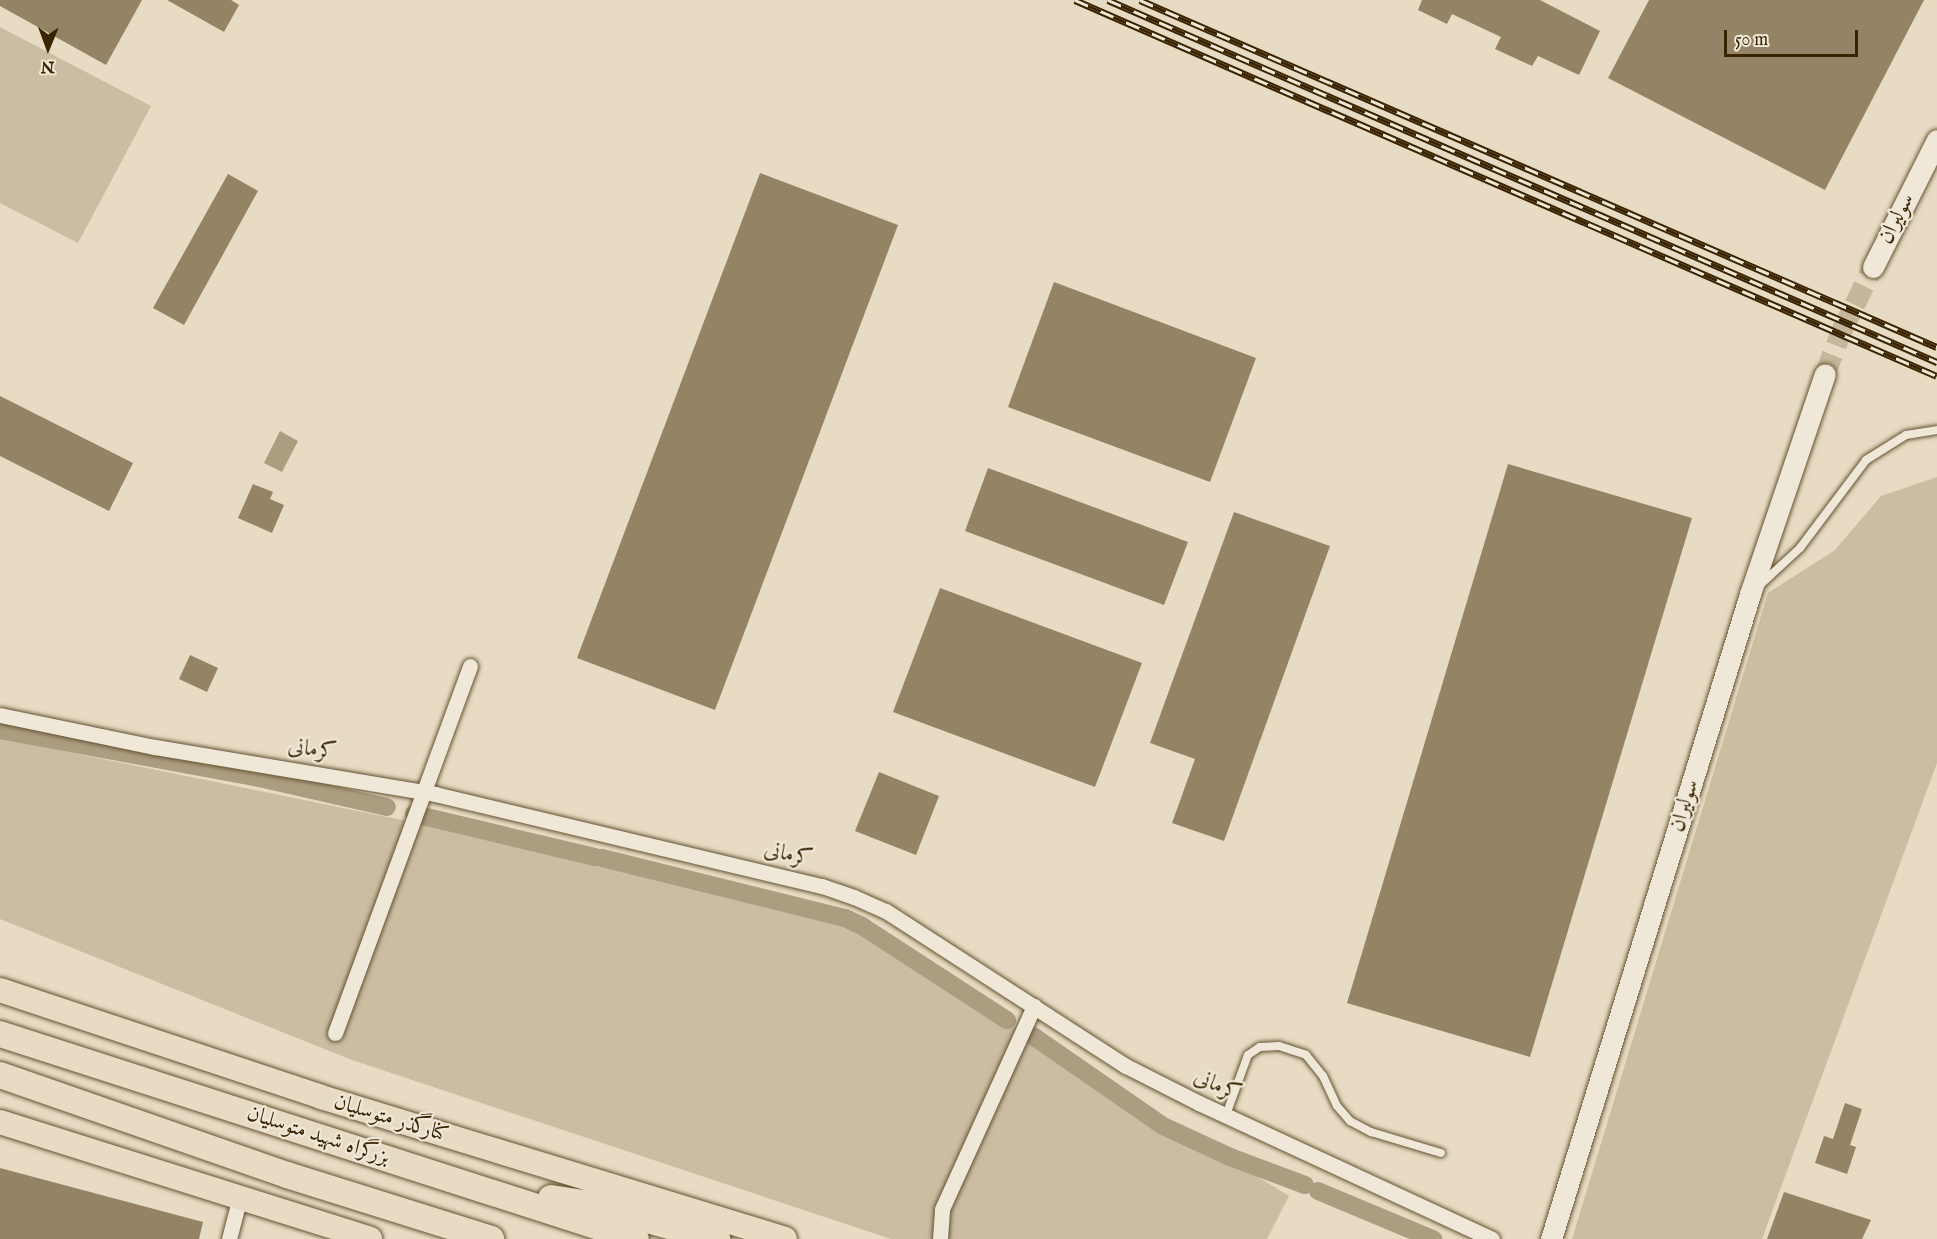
<!DOCTYPE html>
<meta charset="utf-8">
<style>
body{margin:0}
#map{position:relative;width:1937px;height:1239px;overflow:hidden;background:#e7dcc3;font-family:"IM FELL English",Amiri,serif}
div>[style]{position:absolute}
.green>*{inset:0;background:#cabda2}
.water>*{inset:0;background:#ac9d81}
.canal>*{height:18px;margin:-9px;padding:0 9px;transform-origin:9px;border-radius:9px;background:#ac9d81}
.building>*{inset:0;background:#948465}
.secondary-tunnel>*{height:21px;margin-top:-10.5px;transform-origin:0;background:repeating-linear-gradient(90deg,#c4b79c 0 21px,transparent 0 31px)}
.roads{filter:drop-shadow(0 0 2px #655231) drop-shadow(0 0 2px #655231)}
.service>*{height:8px;margin:-4px;padding:0 4px;transform-origin:4px;border-radius:4px;background:#efe8d8}
.minor>*{height:15px;margin:-7.5px;padding:0 7.5px;transform-origin:7.5px;border-radius:7.5px;background:#efe8d8}
.secondary>*{height:21px;margin:-10.5px;padding:0 10.5px;transform-origin:10.5px;border-radius:10.5px;background:#efe8d8}
.primary>*{height:24px;margin:-12px;padding:0 12px;transform-origin:12px;border-radius:12px;background:#e7dcc3}
.trunk>*{height:26px;margin:-13px;padding:0 13px;transform-origin:13px;border-radius:13px;background:#e7dcc3}
.rail>*{height:7px;margin-top:-3.5px;transform-origin:0;background:repeating-linear-gradient(90deg,#efe8d8 0 14px,#3a2400 0 28px);box-sizing:border-box;border-block:2px solid #3a2400}
span{translate:-50% -50%;white-space:nowrap;text-align:center;line-height:1.15;-webkit-text-stroke:4.5px #efe8d8;paint-order:stroke}
.street-label{font-size:22px;color:#3a2400}
.north{position:absolute;left:18px;top:18px;width:60px;height:60px;-webkit-text-stroke:4px #efe8d8;paint-order:stroke;rotate:181deg;font-size:16px;font-weight:700;line-height:24px;text-align:center;color:#3a2400}
.north::after{content:'';display:block;margin:auto;width:21px;height:27px;background:#3a2400;clip-path:polygon(50% 0,100% 100%,50% 72%,0 100%)}
.scale{position:absolute;left:1724px;top:30px;width:134px;height:27px;box-sizing:border-box;border:3px solid #3a2400;border-top:0;padding-left:8px;font-size:18px;line-height:21px;white-space:nowrap;color:#3a2400;-webkit-text-stroke:4px #efe8d8;paint-order:stroke}
</style>
<div id="map">
<div class="green">
<i style="clip-path:polygon(0 27px,151px 106px,78px 243px,0 203px)"></i>
<i style="clip-path:polygon(1937px 477px,1937px 763px,1762px 1239px,1572px 1239px,1768px 593px,1835px 550px,1881px 496px)"></i>
<i style="clip-path:polygon(0 738px,407px 821px,846px 923px,1289px 1196px,1267px 1239px,891px 1239px,352px 1060px,0 919px)"></i>
</div>
<div class="water">
<i style="clip-path:polygon(280px 431px,298px 441px,282px 472px,264px 463px)"></i>
</div>
<div class="canal">
<i style="left:0;top:730px;width:263px;rotate:10.5deg"></i>
<i style="left:259px;top:778px;width:131px;rotate:12.8deg"></i>
<i style="left:414px;top:814px;width:186px;rotate:13.4deg"></i>
<i style="left:602px;top:858px;width:250px;rotate:13.9deg"></i>
<i style="left:845px;top:918px;width:19px;rotate:25deg"></i>
<i style="left:862px;top:926px;width:173px;rotate:33deg"></i>
<i style="left:1033px;top:1036px;width:158px;rotate:34.7deg"></i>
<i style="left:1163px;top:1126px;width:74px;rotate:24.8deg"></i>
<i style="left:1230px;top:1157px;width:80px;rotate:20.5deg"></i>
<i style="left:1318px;top:1191px;width:125px;rotate:22.7deg"></i>
</div>
<div class="building">
<i style="clip-path:polygon(0 0,142px 0,106px 65px,0 6px)"></i>
<i style="clip-path:polygon(167px 0,231px 0,239px 5px,224px 32px)"></i>
<i style="clip-path:polygon(1422px 0,1540px 0,1600px 31px,1579px 75px,1538px 56px,1532px 66px,1495px 49px,1501px 37px,1452px 14px,1447px 24px,1418px 10px)"></i>
<i style="clip-path:polygon(1649px 0,1924px 0,1825px 190px,1608px 78px)"></i>
<i style="clip-path:polygon(760px 173px,898px 225px,715px 710px,577px 658px)"></i>
<i style="clip-path:polygon(228px 174px,258px 191px,184px 325px,153px 308px)"></i>
<i style="clip-path:polygon(1054px 282px,1256px 358px,1210px 482px,1008px 407px)"></i>
<i style="clip-path:polygon(0 396px,133px 463px,109px 511px,0 456px)"></i>
<i style="clip-path:polygon(1508px 464px,1692px 518px,1530px 1057px,1347px 1003px)"></i>
<i style="clip-path:polygon(988px 468px,1188px 542px,1164px 605px,965px 531px)"></i>
<i style="clip-path:polygon(253px 484px,273px 492px,270px 499px,284px 505px,272px 533px,238px 518px)"></i>
<i style="clip-path:polygon(1234px 512px,1330px 546px,1224px 841px,1172px 823px,1195px 759px,1150px 743px)"></i>
<i style="clip-path:polygon(940px 588px,1142px 663px,1095px 787px,893px 712px)"></i>
<i style="clip-path:polygon(190px 655px,218px 668px,207px 692px,179px 679px)"></i>
<i style="clip-path:polygon(879px 772px,939px 796px,916px 855px,855px 831px)"></i>
<i style="clip-path:polygon(1845px 1103px,1862px 1109px,1850px 1145px,1856px 1147px,1847px 1174px,1815px 1163px,1824px 1136px,1833px 1139px)"></i>
<i style="clip-path:polygon(0 1168px,203px 1222px,199px 1239px,0 1239px)"></i>
<i style="clip-path:polygon(1784px 1192px,1871px 1220px,1862px 1239px,1767px 1239px)"></i>
</div>
<div class="secondary-tunnel">
<i style="left:1825px;top:374px;width:45px;rotate:-69.1deg"></i>
<i style="left:1841px;top:332px;width:72px;rotate:-63.8deg"></i>
</div>
<div class="roads">
<div class="service">
<i style="left:1760px;top:585px;width:54px;rotate:-42.8deg"></i>
<i style="left:1800px;top:548px;width:110px;rotate:-53.1deg"></i>
<i style="left:1866px;top:460px;width:47px;rotate:-32deg"></i>
<i style="left:1906px;top:435px;width:31px;rotate:-9deg"></i>
<i style="left:1226px;top:1115px;width:64px;rotate:-69.9deg"></i>
<i style="left:1248px;top:1055px;width:14px;rotate:-34deg"></i>
<i style="left:1260px;top:1047px;width:19px;rotate:-3deg"></i>
<i style="left:1279px;top:1046px;width:28px;rotate:18deg"></i>
<i style="left:1306px;top:1055px;width:27px;rotate:51deg"></i>
<i style="left:1323px;top:1076px;width:33px;rotate:65deg"></i>
<i style="left:1337px;top:1106px;width:20px;rotate:49deg"></i>
<i style="left:1350px;top:1121px;width:24px;rotate:28deg"></i>
<i style="left:1371px;top:1132px;width:73px;rotate:16.7deg"></i>
</div>
<div class="minor">
<i style="left:0;top:715px;width:158px;rotate:11.7deg"></i>
<i style="left:155px;top:747px;width:284px;rotate:9.5deg"></i>
<i style="left:435px;top:794px;width:398px;rotate:13.4deg"></i>
<i style="left:822px;top:886px;width:34px;rotate:19deg"></i>
<i style="left:854px;top:897px;width:35px;rotate:24deg"></i>
<i style="left:886px;top:911px;width:286px;rotate:32.9deg"></i>
<i style="left:1126px;top:1066px;width:82px;rotate:26.9deg"></i>
<i style="left:1199px;top:1103px;width:323px;rotate:24.9deg"></i>
<i style="left:335px;top:1033px;width:391px;rotate:-69.8deg"></i>
<i style="left:229px;top:1239px;width:40px;rotate:-75.6deg"></i>
<i style="left:940px;top:1239px;width:30px;rotate:-86deg"></i>
<i style="left:942px;top:1209px;width:223px;rotate:-65.6deg"></i>
</div>
<div class="secondary">
<i style="left:1873px;top:267px;width:142px;rotate:-63.3deg"></i>
<i style="left:1551px;top:1239px;width:675px;rotate:-72.85deg"></i>
<i style="left:1750px;top:594px;width:232px;rotate:-71.2deg"></i>
</div>
<div class="primary">
<i style="left:0;top:990px;width:338px;rotate:18.4deg"></i>
<i style="left:321px;top:1097px;width:485px;rotate:17deg"></i>
<i style="left:0;top:1122px;width:388px;rotate:17.5deg"></i>
</div>
<div class="trunk">
<i style="left:0;top:1034px;width:668px;rotate:17.87deg"></i>
<i style="left:0;top:1075px;width:304px;rotate:19.2deg"></i>
<i style="left:287px;top:1175px;width:214px;rotate:17.4deg"></i>
<i style="left:551px;top:1198px;width:38px;rotate:9deg"></i>
<i style="left:589px;top:1204px;width:133px;rotate:15.3deg"></i>
</div>
</div>
<div class="rail">
<i style="left:1075px;top:0;width:940px;rotate:23.57deg"></i>
<i style="left:1108px;top:0;width:905px;rotate:23.59deg"></i>
<i style="left:1140px;top:0;width:869px;rotate:23.53deg"></i>
</div>
<div class="street-label">
<span style="left:1897px;top:219px;rotate:-63deg">سولیران</span>
<span style="left:312px;top:750px;rotate:9deg">کرمانی</span>
<span style="left:1685px;top:806px;rotate:-73deg">سولیران</span>
<span style="left:788px;top:855px;rotate:14deg">کرمانی</span>
<span style="left:1217px;top:1086px;rotate:25deg">کرمانی</span>
<span style="left:391px;top:1119px;rotate:17deg">کنارگذر متوسلیان</span>
<span style="left:318px;top:1136px;rotate:18deg">بزرگراه شهید متوسلیان</span>
</div>
<div class="north">N</div>
<div class="scale">50 m</div>
</div>
